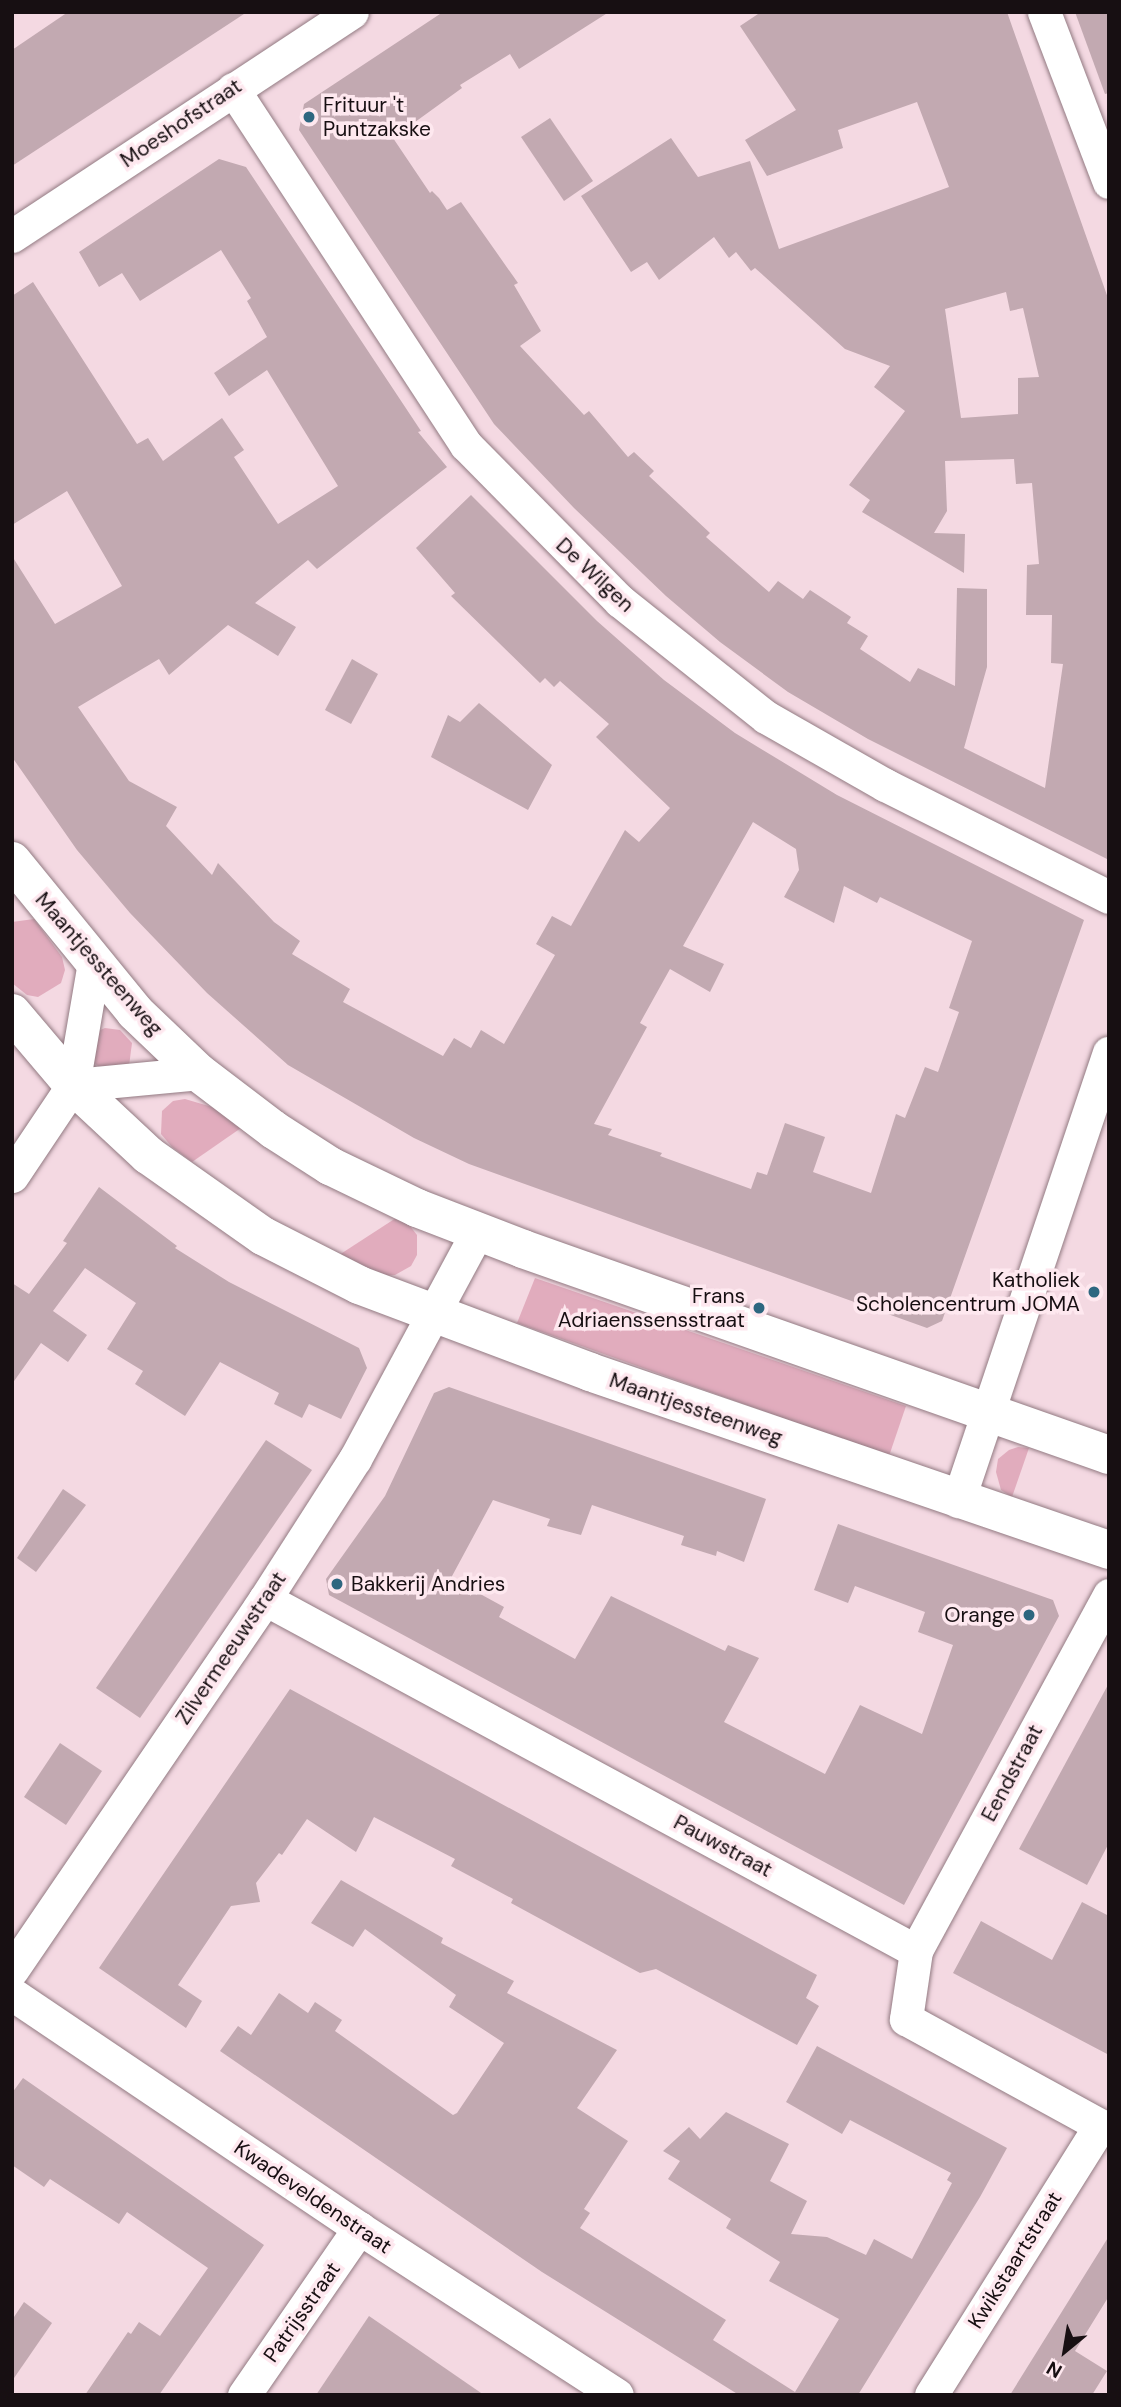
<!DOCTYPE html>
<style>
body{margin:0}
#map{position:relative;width:1121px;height:2407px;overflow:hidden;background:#f4d9e2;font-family:"DM Sans",sans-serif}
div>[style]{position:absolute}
.green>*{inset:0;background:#e1acbd}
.building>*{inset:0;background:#c2a9b1}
.roads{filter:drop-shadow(0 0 2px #927a82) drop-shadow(0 0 2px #927a82)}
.minor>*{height:33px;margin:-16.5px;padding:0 16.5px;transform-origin:16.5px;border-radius:16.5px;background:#fff}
.tertiary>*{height:38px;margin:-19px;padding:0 19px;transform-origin:19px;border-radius:19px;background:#fff}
.dots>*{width:19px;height:19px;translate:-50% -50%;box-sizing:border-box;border:4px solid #fee8ef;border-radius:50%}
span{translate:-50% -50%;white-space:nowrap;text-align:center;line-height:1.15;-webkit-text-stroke:7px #fee8ef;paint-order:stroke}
.poi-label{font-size:21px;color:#170f12}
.left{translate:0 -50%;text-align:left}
.right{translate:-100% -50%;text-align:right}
.street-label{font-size:21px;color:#170f12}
.frame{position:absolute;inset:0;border:14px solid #170f12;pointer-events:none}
.north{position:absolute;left:1030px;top:2316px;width:70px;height:70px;-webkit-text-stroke:5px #fee8ef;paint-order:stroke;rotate:210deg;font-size:19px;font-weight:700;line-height:28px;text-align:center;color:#170f12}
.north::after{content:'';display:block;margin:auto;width:24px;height:32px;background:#170f12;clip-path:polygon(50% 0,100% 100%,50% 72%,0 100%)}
</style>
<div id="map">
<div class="green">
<i style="clip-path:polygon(34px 919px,62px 957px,65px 970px,61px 983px,38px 997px,27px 995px,12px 983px,12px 922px)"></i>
<i style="clip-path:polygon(105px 1028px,120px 1030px,132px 1043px,129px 1066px,105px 1072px,91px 1060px,93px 1033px)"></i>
<i style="clip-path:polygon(185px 1099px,212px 1107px,241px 1128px,192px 1162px,172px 1147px,161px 1134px,162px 1111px,173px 1101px)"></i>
<i style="clip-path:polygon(396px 1218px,410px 1226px,417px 1235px,417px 1255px,411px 1266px,395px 1275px,384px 1276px,339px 1255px)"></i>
<i style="clip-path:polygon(535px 1278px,906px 1406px,889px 1456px,517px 1323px)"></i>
<i style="clip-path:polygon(1018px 1447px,1029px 1448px,1012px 1497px,1001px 1490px,996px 1472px,998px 1459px,1009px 1450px)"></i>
</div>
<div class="building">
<i style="clip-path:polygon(68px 12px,247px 12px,12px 166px,12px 50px)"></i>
<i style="clip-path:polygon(evenodd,443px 12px,609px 12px,519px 69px,510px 54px,460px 85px,462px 88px,393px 138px,430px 193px,432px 191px,439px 198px,447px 210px,461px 202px,518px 283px,514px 285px,541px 331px,520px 346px,584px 415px,589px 411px,628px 457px,634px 452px,654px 471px,649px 476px,710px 533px,706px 537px,769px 592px,778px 581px,803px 599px,810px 590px,851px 617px,847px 623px,868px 636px,860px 649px,910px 682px,918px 668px,955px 686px,957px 588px,987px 589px,987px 667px,964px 748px,1045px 788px,1063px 664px,1051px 663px,1052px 615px,1026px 615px,1027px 565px,1039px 564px,1032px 483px,1016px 484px,1014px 459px,945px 461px,947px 511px,934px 533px,965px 534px,964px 573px,862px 512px,870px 500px,849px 485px,905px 411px,874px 387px,890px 366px,845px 349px,755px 268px,751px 271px,736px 252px,729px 258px,714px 237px,659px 280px,647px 262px,631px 272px,581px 196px,671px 138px,698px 177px,750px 161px,779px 249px,949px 187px,917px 102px,838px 130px,843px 148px,767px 176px,745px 140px,796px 110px,740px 26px,761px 12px,1007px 12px,1109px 301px,1109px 860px,868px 739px,788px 692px,720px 642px,666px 596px,574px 508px,494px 424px,299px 130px,304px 104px,443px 12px,1006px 292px,1010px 311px,1023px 308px,1039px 377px,1018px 378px,1018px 414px,961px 418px,945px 309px,1006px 292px)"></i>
<i style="clip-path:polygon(1075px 12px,1109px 12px,1109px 93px,1105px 94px)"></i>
<i style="clip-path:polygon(550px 118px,593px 181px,564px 201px,521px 137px)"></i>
<i style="clip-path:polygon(evenodd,219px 159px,246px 167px,421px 431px,418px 432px,447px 467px,317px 569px,308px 560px,255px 603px,296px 627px,278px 656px,228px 625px,169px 675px,159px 659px,78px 707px,129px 781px,177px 807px,166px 826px,212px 875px,218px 863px,274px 922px,300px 941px,292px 954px,350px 989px,343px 1002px,443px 1056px,454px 1038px,471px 1048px,481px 1030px,504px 1044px,555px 955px,536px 944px,552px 916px,571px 926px,625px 830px,639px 842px,670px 808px,596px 737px,609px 724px,560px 681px,554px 687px,545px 678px,540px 683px,451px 596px,455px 593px,416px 548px,471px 495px,597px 621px,664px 680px,735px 733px,837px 795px,1084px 920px,942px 1321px,927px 1328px,469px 1164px,414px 1138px,288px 1065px,207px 993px,130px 913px,77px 850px,12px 757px,12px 556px,55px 624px,122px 586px,67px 491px,12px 525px,12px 296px,33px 282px,137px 444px,148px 438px,163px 461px,222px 418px,244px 450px,234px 457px,278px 524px,338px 486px,267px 370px,229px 396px,214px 373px,267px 337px,247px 301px,251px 298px,221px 250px,140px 301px,122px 273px,99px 287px,79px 252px,219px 159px,753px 822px,796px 849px,799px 870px,784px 897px,834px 923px,844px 886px,877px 903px,880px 897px,972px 941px,949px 1008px,959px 1012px,938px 1072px,925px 1067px,905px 1118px,896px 1114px,871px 1193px,813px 1172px,825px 1137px,785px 1123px,767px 1175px,757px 1172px,751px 1189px,660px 1156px,662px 1153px,608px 1135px,612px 1129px,594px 1124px,647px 1027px,640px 1023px,670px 969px,710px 992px,724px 964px,683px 946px,753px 822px)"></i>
<i style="clip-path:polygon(352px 659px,378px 674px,351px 724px,325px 710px)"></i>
<i style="clip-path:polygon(479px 703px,552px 765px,528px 810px,431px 757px,448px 715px,460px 722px)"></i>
<i style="clip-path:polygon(99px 1187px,177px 1246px,175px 1248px,229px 1282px,359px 1348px,367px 1368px,341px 1419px,309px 1404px,302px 1418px,274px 1404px,279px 1393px,220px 1362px,185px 1416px,135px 1384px,143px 1371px,107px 1349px,136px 1303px,85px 1268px,53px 1311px,87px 1335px,68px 1362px,41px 1343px,12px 1384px,12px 1283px,29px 1294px,67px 1243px,63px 1241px)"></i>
<i style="clip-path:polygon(449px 1387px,766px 1499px,744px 1562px,717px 1551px,716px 1556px,681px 1545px,684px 1536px,592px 1505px,581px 1535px,547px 1526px,550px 1519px,493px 1500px,451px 1578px,504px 1607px,499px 1617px,575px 1659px,611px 1596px,725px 1651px,728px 1645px,759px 1658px,724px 1722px,825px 1774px,860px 1705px,922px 1734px,953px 1645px,918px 1632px,925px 1612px,855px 1586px,848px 1603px,814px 1590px,838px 1524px,1053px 1600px,1059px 1616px,904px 1905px,329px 1595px,326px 1579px,385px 1496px,434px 1393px)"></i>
<i style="clip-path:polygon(266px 1440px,312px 1470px,140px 1718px,96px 1688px)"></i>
<i style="clip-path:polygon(63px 1489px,86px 1505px,36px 1572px,17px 1558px)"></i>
<i style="clip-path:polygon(1109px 1683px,1109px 1843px,1087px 1885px,1019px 1849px)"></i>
<i style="clip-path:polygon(290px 1689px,817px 1975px,806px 1998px,819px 2006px,797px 2045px,656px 1969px,640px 1973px,511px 1903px,513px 1899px,451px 1866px,455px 1859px,374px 1817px,356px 1852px,307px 1819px,282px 1855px,279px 1853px,256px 1883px,260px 1902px,231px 1906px,178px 1985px,202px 2001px,186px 2028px,99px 1968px)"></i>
<i style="clip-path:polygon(60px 1743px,102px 1771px,66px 1825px,24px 1797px)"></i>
<i style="clip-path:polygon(341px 1880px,443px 1938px,441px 1943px,514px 1981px,507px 1993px,617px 2050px,577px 2108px,628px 2141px,584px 2209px,590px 2213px,580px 2228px,726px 2320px,713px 2340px,795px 2392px,839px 2319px,769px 2281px,780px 2262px,726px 2228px,731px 2219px,668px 2179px,680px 2161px,663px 2151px,689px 2127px,700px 2139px,726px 2112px,789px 2144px,770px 2181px,807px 2201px,791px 2234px,827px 2237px,866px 2255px,874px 2239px,912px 2259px,952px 2183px,947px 2180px,951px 2173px,850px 2120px,842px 2134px,786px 2102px,817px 2046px,1007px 2148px,980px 2197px,858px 2395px,739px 2395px,542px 2272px,220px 2051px,238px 2026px,251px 2035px,279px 1993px,308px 2013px,315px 2002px,342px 2020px,335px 2031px,453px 2115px,457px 2113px,504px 2043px,449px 2007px,456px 1995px,365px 1929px,353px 1947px,311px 1923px)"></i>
<i style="clip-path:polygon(1082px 1902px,1109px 1916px,1109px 2055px,953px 1973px,981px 1921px,1052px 1960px)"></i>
<i style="clip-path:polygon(23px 2078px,264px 2245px,159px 2395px,85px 2395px,128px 2332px,131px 2334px,139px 2322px,160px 2336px,208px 2268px,127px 2212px,119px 2224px,50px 2179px,44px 2187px,12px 2165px,12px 2093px)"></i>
<i style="clip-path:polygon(1109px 2236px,1109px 2296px,1075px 2351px,1107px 2371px,1092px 2395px,1010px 2395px)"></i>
<i style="clip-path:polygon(24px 2302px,52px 2323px,12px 2381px,12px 2320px)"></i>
<i style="clip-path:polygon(369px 2316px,423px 2353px,484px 2395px,316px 2395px)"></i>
</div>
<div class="roads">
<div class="minor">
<i style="left:1044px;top:12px;width:182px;rotate:69.1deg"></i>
<i style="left:233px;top:89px;width:425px;rotate:56.8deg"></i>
<i style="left:466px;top:445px;width:219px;rotate:45.4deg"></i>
<i style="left:620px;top:601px;width:186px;rotate:38.5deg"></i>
<i style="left:766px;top:717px;width:137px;rotate:29.7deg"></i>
<i style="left:885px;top:785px;width:250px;rotate:26.6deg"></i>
<i style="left:12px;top:236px;width:407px;rotate:-33.4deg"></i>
<i style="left:73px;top:1085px;width:127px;rotate:-5.4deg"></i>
<i style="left:12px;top:1176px;width:110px;rotate:-56.2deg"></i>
<i style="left:73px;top:1085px;width:125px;rotate:-80.3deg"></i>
<i style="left:958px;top:1501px;width:473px;rotate:-71.4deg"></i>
<i style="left:1109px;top:1595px;width:405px;rotate:118.5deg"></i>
<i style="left:916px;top:1951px;width:69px;rotate:98.4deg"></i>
<i style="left:906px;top:2019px;width:231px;rotate:28.7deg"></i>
<i style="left:265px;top:1599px;width:740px;rotate:28.4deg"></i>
<i style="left:12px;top:1970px;width:449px;rotate:-55.7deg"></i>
<i style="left:265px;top:1599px;width:166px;rotate:-57.3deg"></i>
<i style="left:355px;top:1459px;width:259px;rotate:-61.7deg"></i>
<i style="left:12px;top:1994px;width:419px;rotate:34deg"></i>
<i style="left:359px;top:2228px;width:307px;rotate:32.9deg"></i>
<i style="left:244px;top:2395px;width:203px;rotate:-55.4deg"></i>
<i style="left:931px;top:2395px;width:318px;rotate:-57.9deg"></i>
</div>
<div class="tertiary">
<i style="left:12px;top:861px;width:195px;rotate:50.8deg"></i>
<i style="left:135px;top:1012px;width:88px;rotate:43.6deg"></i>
<i style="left:199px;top:1073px;width:94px;rotate:37.2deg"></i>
<i style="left:274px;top:1130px;width:67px;rotate:32.7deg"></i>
<i style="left:330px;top:1166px;width:97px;rotate:25.8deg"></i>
<i style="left:417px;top:1208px;width:114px;rotate:21.1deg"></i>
<i style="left:523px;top:1249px;width:621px;rotate:19.37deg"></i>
<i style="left:12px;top:1013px;width:94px;rotate:49.7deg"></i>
<i style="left:73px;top:1085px;width:103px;rotate:43deg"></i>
<i style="left:148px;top:1155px;width:141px;rotate:35.2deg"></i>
<i style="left:263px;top:1236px;width:108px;rotate:27deg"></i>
<i style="left:359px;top:1285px;width:247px;rotate:20.6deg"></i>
<i style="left:590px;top:1372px;width:549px;rotate:18.93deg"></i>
</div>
</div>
<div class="dots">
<i style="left:309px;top:117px;background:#2e6780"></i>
<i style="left:1094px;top:1292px;background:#2e6780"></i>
<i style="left:759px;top:1308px;background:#2e6780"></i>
<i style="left:337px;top:1584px;background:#2e6780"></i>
<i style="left:1029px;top:1615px;background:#2e6780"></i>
</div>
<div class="poi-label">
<span class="left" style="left:323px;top:117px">Frituur 't<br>Puntzakske</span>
<span class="right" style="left:1080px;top:1292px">Katholiek<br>Scholencentrum JOMA</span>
<span class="right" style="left:745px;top:1308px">Frans<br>Adriaenssensstraat</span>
<span class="left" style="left:351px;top:1584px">Bakkerij Andries</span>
<span class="right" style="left:1015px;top:1615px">Orange</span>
</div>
<div class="street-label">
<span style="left:181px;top:123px;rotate:-34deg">Moeshofstraat</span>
<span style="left:595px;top:575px;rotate:43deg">De Wilgen</span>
<span style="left:99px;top:964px;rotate:49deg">Maantjessteenweg</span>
<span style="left:696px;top:1409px;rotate:19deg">Maantjessteenweg</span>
<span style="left:231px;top:1648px;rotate:-56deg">Zilvermeeuwstraat</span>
<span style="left:1012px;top:1773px;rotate:-62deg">Eendstraat</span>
<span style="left:723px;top:1846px;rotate:28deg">Pauwstraat</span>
<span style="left:313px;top:2197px;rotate:34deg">Kwadeveldenstraat</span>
<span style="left:1015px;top:2260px;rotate:-58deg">Kwikstaartstraat</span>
<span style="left:302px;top:2312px;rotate:-55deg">Patrijsstraat</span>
</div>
<div class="frame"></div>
<div class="north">N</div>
</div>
